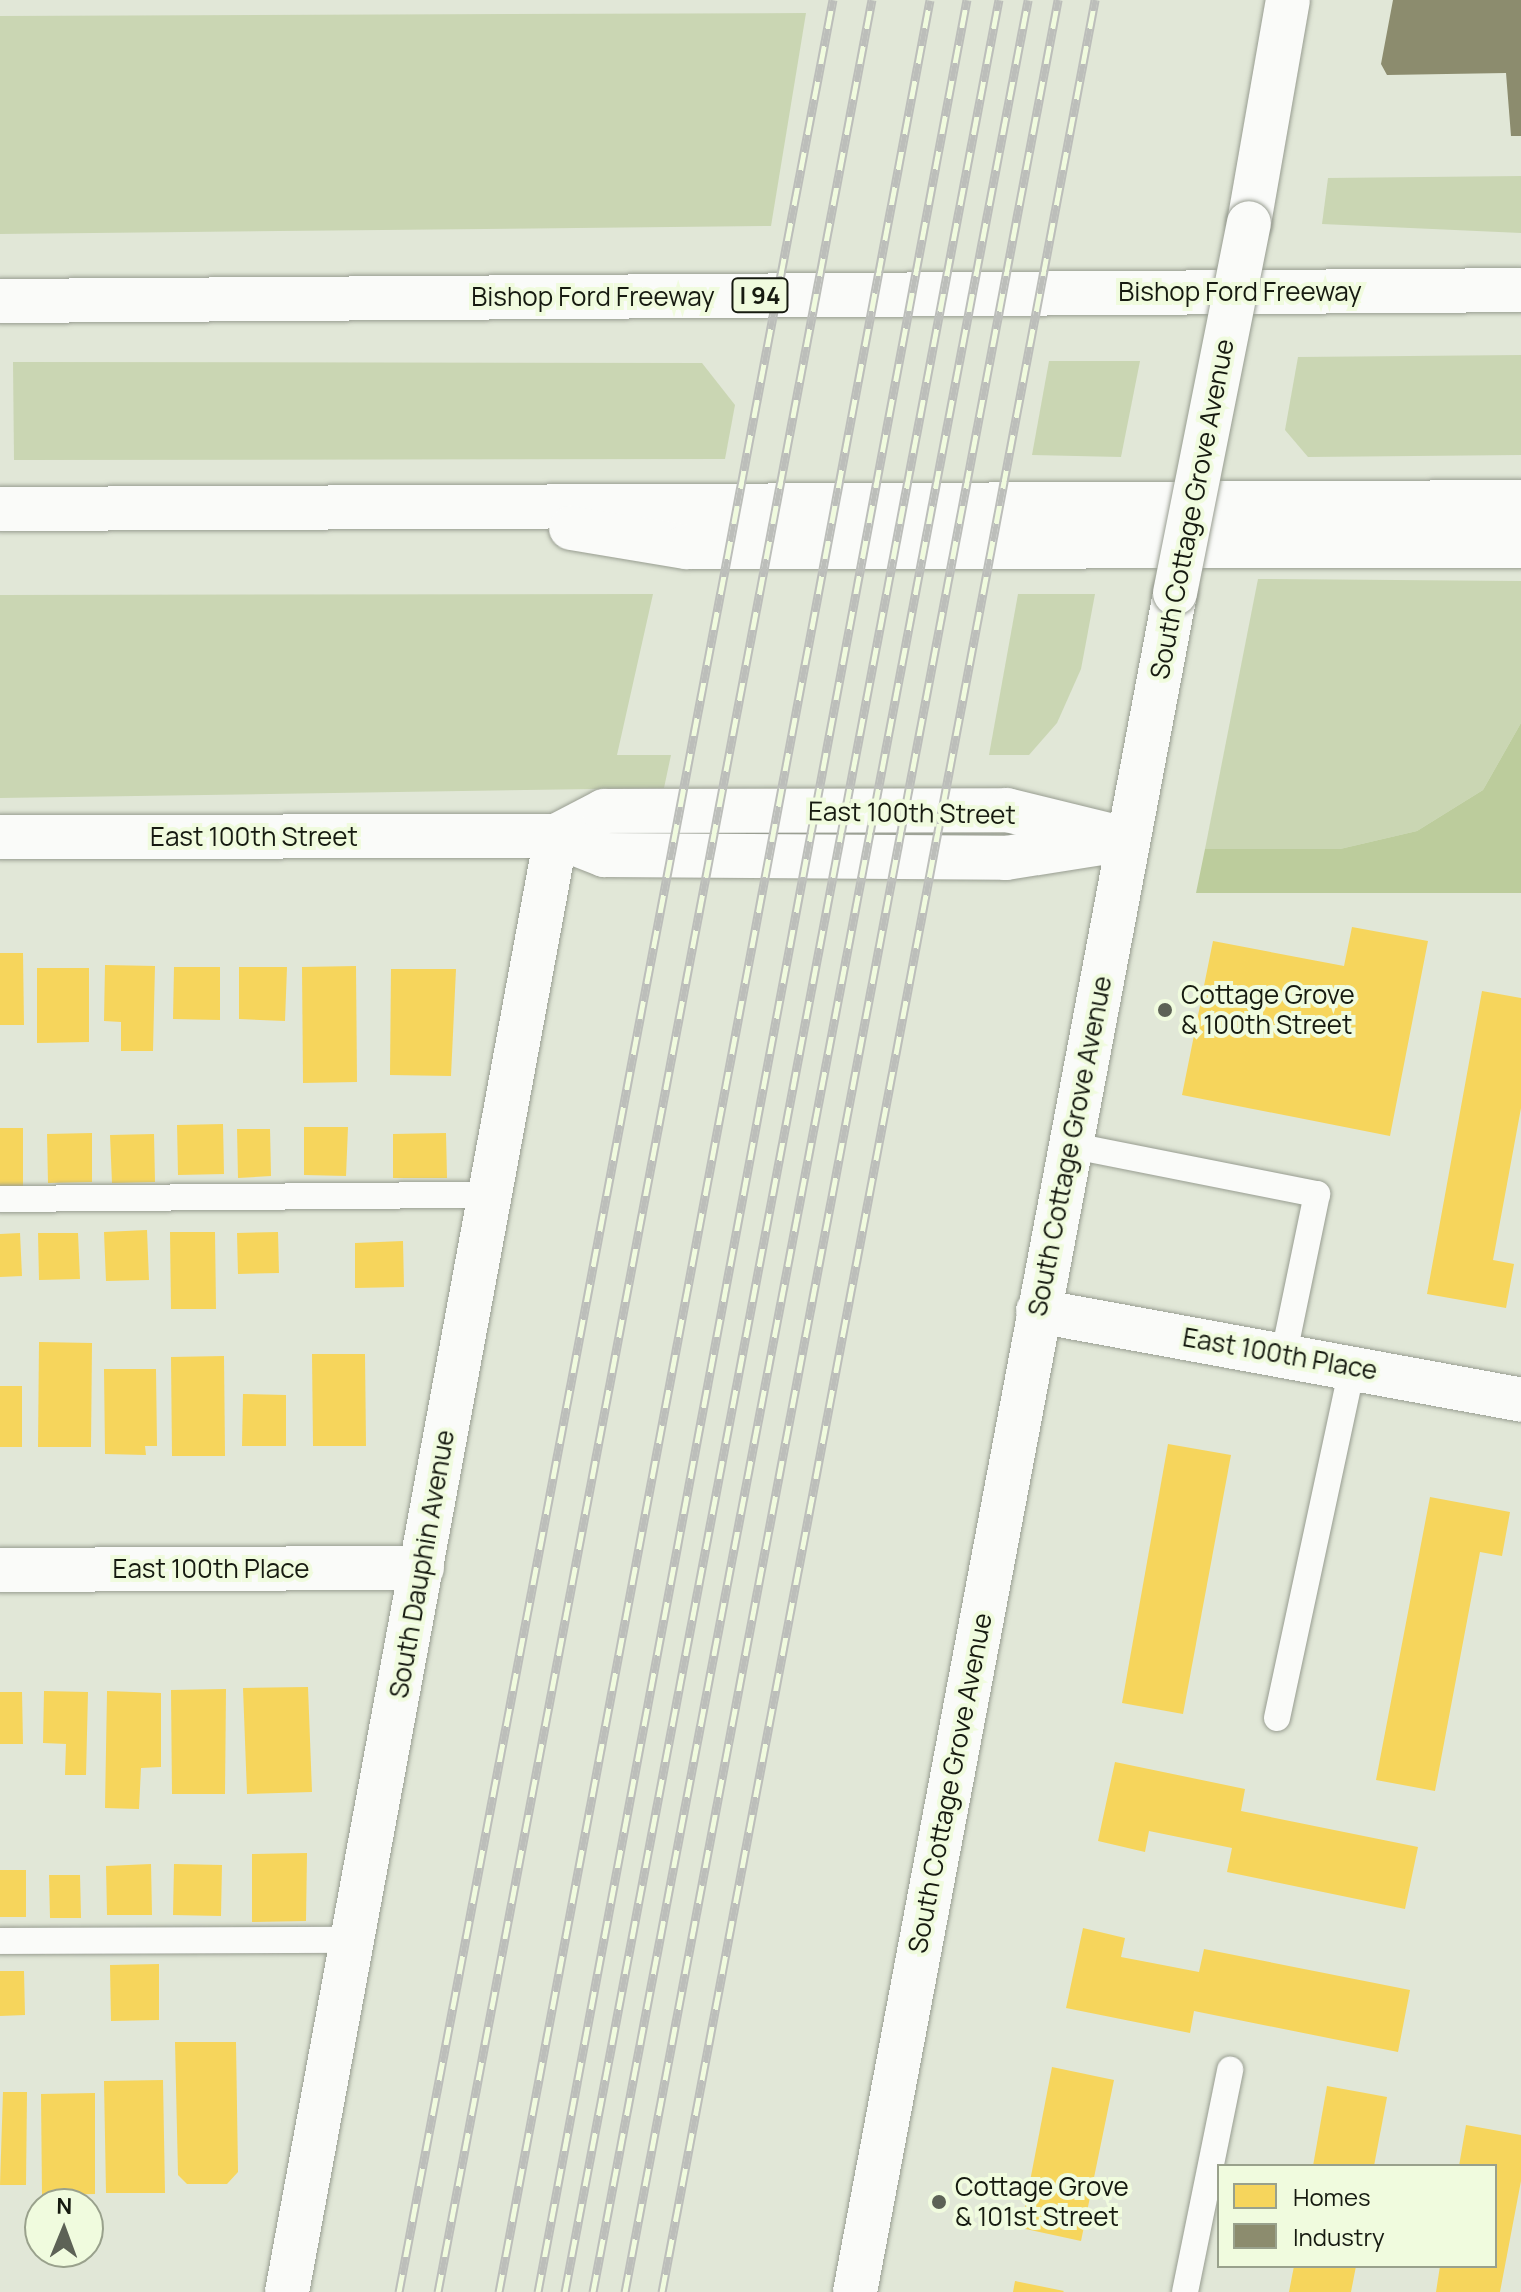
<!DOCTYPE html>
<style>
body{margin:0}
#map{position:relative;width:1521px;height:2292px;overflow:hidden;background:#e1e7d7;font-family:Manrope,sans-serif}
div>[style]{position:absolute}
.green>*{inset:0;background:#cad6b3}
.forest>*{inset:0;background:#bccc9c}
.homes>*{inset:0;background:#f6d55c}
.industry>*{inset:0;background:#8c8c6e}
.roads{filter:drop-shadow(0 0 2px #989d91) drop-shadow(0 0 2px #989d91)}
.service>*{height:26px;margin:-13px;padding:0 13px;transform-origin:13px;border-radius:13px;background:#fafbf9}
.minor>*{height:44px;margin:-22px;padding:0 22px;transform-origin:22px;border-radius:22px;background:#fafbf9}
.tertiary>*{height:44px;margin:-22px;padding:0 22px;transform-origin:22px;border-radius:22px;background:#fafbf9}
.motorway>*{height:44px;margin:-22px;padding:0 22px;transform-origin:22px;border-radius:22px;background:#fafbf9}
.rail>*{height:9px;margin-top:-4.5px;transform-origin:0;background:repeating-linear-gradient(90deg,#f0fbde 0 18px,#bcbeba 0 36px);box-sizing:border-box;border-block:2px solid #bcbeba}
.bridges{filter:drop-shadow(0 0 2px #989d91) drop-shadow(0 0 2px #989d91)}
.tertiary-bridge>*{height:44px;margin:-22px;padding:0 22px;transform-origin:22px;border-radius:22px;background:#fafbf9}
.dots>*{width:22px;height:22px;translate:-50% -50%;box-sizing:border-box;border:4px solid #f0fbde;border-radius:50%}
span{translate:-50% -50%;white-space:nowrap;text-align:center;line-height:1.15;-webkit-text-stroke:8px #f0fbde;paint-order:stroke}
.shield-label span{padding:2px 6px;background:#f0fbde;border:2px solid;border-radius:6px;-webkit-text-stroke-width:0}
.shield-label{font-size:24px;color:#161a10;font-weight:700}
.street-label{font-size:26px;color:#161a10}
.poi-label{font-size:26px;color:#161a10}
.left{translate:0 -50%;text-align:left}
.legend{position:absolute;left:1217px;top:2164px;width:280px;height:104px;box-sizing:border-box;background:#f0fbde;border:2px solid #99a18c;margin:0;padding:10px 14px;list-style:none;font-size:24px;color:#161a10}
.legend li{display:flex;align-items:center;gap:16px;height:40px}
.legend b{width:40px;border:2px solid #99a18c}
.north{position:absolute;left:24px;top:2188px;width:80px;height:80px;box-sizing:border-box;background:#f0fbde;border:2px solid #99a18c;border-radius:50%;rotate:1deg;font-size:22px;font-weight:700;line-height:32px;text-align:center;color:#161a10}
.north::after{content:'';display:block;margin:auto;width:28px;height:36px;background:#5d6256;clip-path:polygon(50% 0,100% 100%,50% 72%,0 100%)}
</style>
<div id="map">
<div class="green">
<i style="clip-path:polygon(806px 13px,771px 226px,0 234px,0 16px)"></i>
<i style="clip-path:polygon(1521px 176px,1521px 233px,1322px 224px,1328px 178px)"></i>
<i style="clip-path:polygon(1521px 355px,1521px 455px,1308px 457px,1285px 430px,1298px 357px)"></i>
<i style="clip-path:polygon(1049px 361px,1140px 361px,1121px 457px,1032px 455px)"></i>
<i style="clip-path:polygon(13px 362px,702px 363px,735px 405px,725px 459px,14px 460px)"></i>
<i style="clip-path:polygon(1258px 579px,1521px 581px,1521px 723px,1483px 790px,1417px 831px,1340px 849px,1205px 849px)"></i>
<i style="clip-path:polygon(653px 594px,617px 755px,671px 755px,664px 788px,0 798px,0 595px)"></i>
<i style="clip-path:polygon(1018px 594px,1095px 594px,1081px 669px,1057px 723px,1029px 755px,989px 755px)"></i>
</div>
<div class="forest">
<i style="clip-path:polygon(1521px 723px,1521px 893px,1196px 893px,1205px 849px,1340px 849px,1417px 831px,1483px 790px)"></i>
</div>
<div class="homes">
<i style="clip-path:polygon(1352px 927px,1428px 941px,1390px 1136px,1182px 1095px,1213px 941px,1344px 966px)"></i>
<i style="clip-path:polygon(0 953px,23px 953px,24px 1025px,0 1025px)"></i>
<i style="clip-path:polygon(105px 965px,155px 966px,153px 1051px,121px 1051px,121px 1022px,104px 1021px)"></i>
<i style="clip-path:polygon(356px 966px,357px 1082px,303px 1083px,302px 967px)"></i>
<i style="clip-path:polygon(174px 967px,220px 967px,220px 1020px,173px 1019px)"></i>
<i style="clip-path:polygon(239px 967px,287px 967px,285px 1021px,239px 1019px)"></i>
<i style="clip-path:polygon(37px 968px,89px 968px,89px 1042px,37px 1043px)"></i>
<i style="clip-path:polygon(391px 969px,456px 969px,451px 1076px,390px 1075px)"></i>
<i style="clip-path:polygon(1482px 991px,1521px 998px,1521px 1108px,1493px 1260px,1514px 1264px,1506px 1308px,1427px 1294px)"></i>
<i style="clip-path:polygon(223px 1124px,224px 1174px,178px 1175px,177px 1125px)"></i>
<i style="clip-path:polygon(304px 1127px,348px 1127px,346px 1176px,304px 1175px)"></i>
<i style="clip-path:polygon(0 1128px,23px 1128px,23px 1186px,0 1186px)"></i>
<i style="clip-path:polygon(237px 1129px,270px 1129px,271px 1176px,238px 1178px)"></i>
<i style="clip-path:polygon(92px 1133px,92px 1182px,48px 1183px,47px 1134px)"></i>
<i style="clip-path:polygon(446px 1133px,447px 1178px,393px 1178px,393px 1134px)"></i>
<i style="clip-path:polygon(154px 1134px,155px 1182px,112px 1183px,110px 1135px)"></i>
<i style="clip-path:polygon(147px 1230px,149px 1280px,106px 1281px,104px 1232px)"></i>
<i style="clip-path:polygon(170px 1232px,215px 1232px,216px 1309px,171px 1309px)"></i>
<i style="clip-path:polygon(278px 1232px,279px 1273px,238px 1274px,237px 1233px)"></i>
<i style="clip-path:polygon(20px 1233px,22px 1276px,0 1277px,0 1234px)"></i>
<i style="clip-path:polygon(38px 1233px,78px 1233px,80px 1279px,39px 1280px)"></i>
<i style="clip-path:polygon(403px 1241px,404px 1287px,355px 1288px,355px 1243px)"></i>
<i style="clip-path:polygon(39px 1342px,92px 1343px,91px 1447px,38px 1447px)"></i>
<i style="clip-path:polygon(312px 1354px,365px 1354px,366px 1446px,313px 1446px)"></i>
<i style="clip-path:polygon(224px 1356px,225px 1456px,172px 1456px,171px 1357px)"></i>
<i style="clip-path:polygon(104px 1369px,156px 1369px,157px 1446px,145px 1446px,146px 1455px,105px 1454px)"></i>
<i style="clip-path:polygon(0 1386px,22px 1386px,22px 1447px,0 1447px)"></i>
<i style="clip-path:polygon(243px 1394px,286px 1395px,286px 1446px,242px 1446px)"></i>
<i style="clip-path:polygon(1168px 1444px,1231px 1455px,1183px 1714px,1122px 1703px)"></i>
<i style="clip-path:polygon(1430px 1497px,1510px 1512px,1502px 1556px,1480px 1552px,1435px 1791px,1376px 1780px)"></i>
<i style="clip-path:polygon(308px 1687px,312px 1792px,247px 1794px,243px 1688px)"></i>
<i style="clip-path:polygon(226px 1689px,225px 1794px,172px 1794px,171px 1690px)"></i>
<i style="clip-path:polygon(44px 1691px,88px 1692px,86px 1775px,65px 1775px,66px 1744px,43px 1743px)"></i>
<i style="clip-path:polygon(107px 1691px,161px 1693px,161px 1767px,141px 1768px,139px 1809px,105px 1808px)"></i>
<i style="clip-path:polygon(0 1692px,22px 1692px,23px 1744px,0 1744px)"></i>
<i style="clip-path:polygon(1115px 1762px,1245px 1789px,1241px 1811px,1418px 1847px,1405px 1909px,1227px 1872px,1232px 1848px,1149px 1831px,1145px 1852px,1098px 1841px)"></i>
<i style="clip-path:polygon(307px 1853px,306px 1921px,252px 1922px,252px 1854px)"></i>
<i style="clip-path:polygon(151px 1864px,152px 1915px,107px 1915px,106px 1866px)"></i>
<i style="clip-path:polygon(174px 1864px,222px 1865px,221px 1916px,173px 1915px)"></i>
<i style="clip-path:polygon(0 1870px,26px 1870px,26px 1917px,0 1917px)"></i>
<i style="clip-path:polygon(49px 1875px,80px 1875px,81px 1918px,50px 1918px)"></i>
<i style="clip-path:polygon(1083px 1928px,1125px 1938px,1121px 1957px,1199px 1972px,1204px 1949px,1410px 1990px,1398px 2052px,1194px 2011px,1190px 2033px,1066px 2008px)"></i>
<i style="clip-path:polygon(159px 1964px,159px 2020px,111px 2021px,110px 1965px)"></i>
<i style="clip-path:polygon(0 1971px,24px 1971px,25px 2015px,0 2016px)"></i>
<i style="clip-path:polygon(175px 2042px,236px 2042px,238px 2172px,227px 2184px,187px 2184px,178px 2175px)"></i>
<i style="clip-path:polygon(1052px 2067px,1114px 2080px,1081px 2241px,1021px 2228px)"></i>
<i style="clip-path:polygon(163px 2080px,165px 2193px,106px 2193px,104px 2081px)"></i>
<i style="clip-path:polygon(1327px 2086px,1387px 2097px,1374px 2166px,1313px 2166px)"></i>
<i style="clip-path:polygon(3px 2092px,27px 2092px,26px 2185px,0 2185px)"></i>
<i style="clip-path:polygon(95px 2093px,95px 2194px,42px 2195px,41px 2094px)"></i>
<i style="clip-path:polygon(1466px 2125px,1521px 2135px,1521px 2181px,1500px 2292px,1436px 2292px,1440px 2266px,1495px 2266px,1495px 2166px,1459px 2166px)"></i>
<i style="clip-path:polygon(1294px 2266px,1356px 2266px,1351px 2292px,1289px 2292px)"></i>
<i style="clip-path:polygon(1015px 2281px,1064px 2291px,1063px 2292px,1013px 2292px)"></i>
</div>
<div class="industry">
<i style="clip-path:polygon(1393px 0,1521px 0,1521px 136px,1511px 136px,1506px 73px,1387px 75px,1381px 64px)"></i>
</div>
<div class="roads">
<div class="service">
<i style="left:1069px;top:1145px;width:253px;rotate:11.2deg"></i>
<i style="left:1317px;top:1194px;width:163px;rotate:101.7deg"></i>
<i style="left:0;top:1199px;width:491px;rotate:-0.5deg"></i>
<i style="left:1277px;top:1718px;width:359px;rotate:-77.9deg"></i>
<i style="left:0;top:1941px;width:352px;rotate:-0.2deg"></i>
<i style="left:1185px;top:2292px;width:227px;rotate:-78.5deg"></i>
</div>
<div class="minor">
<i style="left:1038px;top:1311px;width:491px;rotate:10.4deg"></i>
<i style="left:0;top:1570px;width:422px;rotate:-0.3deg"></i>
<i style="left:287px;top:2292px;width:1481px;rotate:-79.53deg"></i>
</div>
<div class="tertiary">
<i style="left:1249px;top:223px;width:226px;rotate:-80.1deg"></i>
<i style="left:556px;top:836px;width:54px;rotate:-27.5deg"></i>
<i style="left:604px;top:811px;width:403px;rotate:-0.1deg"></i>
<i style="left:1007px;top:810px;width:101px;rotate:13.8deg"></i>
<i style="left:0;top:837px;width:556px;rotate:-0.1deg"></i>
<i style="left:556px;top:836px;width:52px;rotate:21.6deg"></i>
<i style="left:604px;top:855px;width:402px;rotate:0.4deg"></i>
<i style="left:1006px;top:858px;width:122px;rotate:-8.9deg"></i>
<i style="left:855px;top:2292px;width:1729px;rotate:-79.33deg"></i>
</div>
<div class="motorway">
<i style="left:0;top:301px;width:1521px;rotate:-0.41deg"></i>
<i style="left:0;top:509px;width:1521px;rotate:-0.26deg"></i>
<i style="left:571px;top:528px;width:117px;rotate:9.4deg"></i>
<i style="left:686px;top:547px;width:835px;rotate:-0.07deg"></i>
</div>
</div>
<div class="rail">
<i style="left:399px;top:2292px;width:2333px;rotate:-79.28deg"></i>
<i style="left:438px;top:2292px;width:2333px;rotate:-79.28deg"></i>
<i style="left:499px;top:2292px;width:2332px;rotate:-79.35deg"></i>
<i style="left:538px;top:2292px;width:2332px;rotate:-79.4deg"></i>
<i style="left:565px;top:2292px;width:2333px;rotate:-79.28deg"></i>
<i style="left:593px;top:2292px;width:2333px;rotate:-79.25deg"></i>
<i style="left:625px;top:2292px;width:2333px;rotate:-79.3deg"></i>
<i style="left:662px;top:2292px;width:2333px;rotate:-79.3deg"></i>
</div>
<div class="bridges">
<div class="tertiary-bridge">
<i style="left:1175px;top:593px;width:377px;rotate:-78.7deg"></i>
</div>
</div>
<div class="dots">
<i style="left:1165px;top:1010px;background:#5d6256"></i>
<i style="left:939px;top:2202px;background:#5d6256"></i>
</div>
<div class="shield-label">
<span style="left:760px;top:295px">I 94</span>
</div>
<div class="street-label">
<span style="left:1240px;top:292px">Bishop Ford Freeway</span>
<span style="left:593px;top:297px">Bishop Ford Freeway</span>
<span style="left:1192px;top:509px;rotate:-79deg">South Cottage Grove Avenue</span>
<span style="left:912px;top:813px;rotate:1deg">East 100th Street</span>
<span style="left:254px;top:837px">East 100th Street</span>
<span style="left:1070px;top:1146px;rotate:-79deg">South Cottage Grove Avenue</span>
<span style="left:1280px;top:1354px;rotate:10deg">East 100th Place</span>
<span style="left:422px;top:1564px;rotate:-80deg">South Dauphin Avenue</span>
<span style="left:211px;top:1569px">East 100th Place</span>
<span style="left:950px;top:1783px;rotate:-79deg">South Cottage Grove Avenue</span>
</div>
<div class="poi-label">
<span class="left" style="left:1181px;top:1010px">Cottage Grove<br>&amp; 100th Street</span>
<span class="left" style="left:955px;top:2202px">Cottage Grove<br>&amp; 101st Street</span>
</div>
<ul class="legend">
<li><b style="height:22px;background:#f6d55c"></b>Homes</li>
<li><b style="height:22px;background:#8c8c6e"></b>Industry</li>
</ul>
<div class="north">N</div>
</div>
